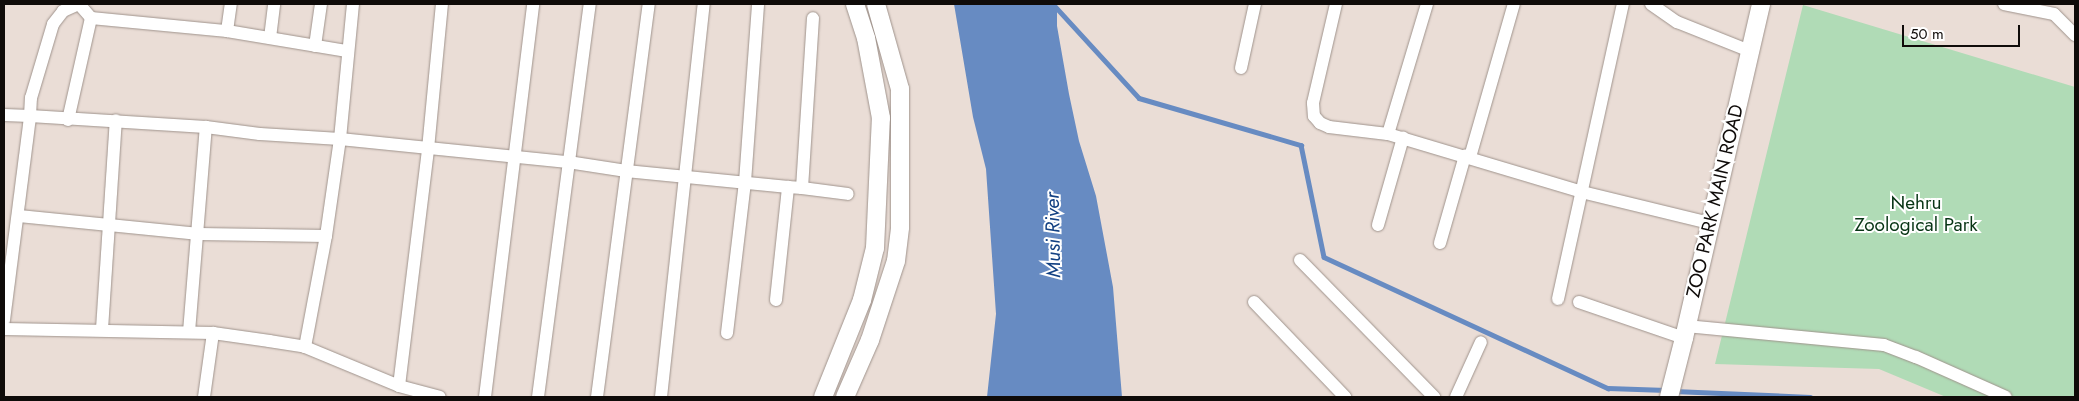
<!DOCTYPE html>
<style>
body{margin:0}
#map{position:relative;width:2079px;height:401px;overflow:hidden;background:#eaddd6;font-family:Jost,sans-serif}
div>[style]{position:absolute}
.green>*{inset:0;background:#b0dbb6}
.water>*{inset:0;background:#678bc2}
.stream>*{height:4.5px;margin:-2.25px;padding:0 2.25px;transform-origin:2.25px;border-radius:2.25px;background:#678bc2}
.roads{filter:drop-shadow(0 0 1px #9f938c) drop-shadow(0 0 1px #9f938c)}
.street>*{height:12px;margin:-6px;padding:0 6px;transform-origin:6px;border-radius:6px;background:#fff}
.secondary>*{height:18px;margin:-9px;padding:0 9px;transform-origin:9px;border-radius:9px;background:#fff}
span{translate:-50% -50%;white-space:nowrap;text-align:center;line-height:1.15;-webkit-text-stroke:4px #fff;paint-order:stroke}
.street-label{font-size:19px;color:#0f0b09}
.park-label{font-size:19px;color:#083515}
.water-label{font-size:20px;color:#134183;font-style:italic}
.frame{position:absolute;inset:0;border:5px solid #0f0b09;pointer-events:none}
.scale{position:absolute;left:1902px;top:25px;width:118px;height:22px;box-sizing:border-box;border:2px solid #0f0b09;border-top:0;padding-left:6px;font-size:15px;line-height:18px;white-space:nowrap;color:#0f0b09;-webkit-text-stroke:4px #fff;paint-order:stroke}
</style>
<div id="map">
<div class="green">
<i style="clip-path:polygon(1803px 5px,2075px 87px,2075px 397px,1946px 397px,1879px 369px,1715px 364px)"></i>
</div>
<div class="water">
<i style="clip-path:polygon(954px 4px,1057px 4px,1057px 26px,1069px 94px,1079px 141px,1096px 196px,1113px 287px,1122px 397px,987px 397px,996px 314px,986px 169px,973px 117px)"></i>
</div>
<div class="stream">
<i style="left:1053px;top:4px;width:127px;rotate:47.5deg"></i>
<i style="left:1139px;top:98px;width:169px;rotate:16.2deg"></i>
<i style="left:1301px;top:145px;width:114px;rotate:78.4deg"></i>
<i style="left:1324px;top:257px;width:313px;rotate:24.8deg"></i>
<i style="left:1608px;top:388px;width:58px;rotate:2deg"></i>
<i style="left:1674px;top:391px;width:136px;rotate:2.5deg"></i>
</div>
<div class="roads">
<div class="street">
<i style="left:1336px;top:4px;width:102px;rotate:103.1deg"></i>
<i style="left:1313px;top:103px;width:13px;rotate:86deg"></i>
<i style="left:1314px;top:116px;width:9px;rotate:49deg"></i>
<i style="left:1320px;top:123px;width:10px;rotate:24deg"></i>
<i style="left:1329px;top:127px;width:59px;rotate:6.8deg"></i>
<i style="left:1388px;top:134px;width:202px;rotate:16.6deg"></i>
<i style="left:1582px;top:192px;width:131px;rotate:13.7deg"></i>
<i style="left:1651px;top:4px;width:32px;rotate:35deg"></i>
<i style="left:1677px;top:22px;width:79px;rotate:21.7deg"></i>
<i style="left:2004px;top:4px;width:51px;rotate:11.3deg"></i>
<i style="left:2054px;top:14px;width:30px;rotate:45deg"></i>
<i style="left:227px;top:31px;width:27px;rotate:-82deg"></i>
<i style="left:270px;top:38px;width:34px;rotate:-83deg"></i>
<i style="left:315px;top:46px;width:42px;rotate:-81.9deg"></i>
<i style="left:1241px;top:68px;width:66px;rotate:-77.7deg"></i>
<i style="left:4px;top:115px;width:26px;rotate:2deg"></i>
<i style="left:30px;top:116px;width:18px;rotate:-87deg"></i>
<i style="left:31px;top:98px;width:77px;rotate:-73.4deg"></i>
<i style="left:53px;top:24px;width:16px;rotate:-52deg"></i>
<i style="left:63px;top:11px;width:17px;rotate:-24deg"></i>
<i style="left:79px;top:4px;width:18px;rotate:49deg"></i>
<i style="left:68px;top:120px;width:105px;rotate:-77.3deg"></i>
<i style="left:91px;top:18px;width:137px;rotate:5.5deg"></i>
<i style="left:227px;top:31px;width:122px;rotate:9.5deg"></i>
<i style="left:1388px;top:134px;width:136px;rotate:-73.3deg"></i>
<i style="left:1470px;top:157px;width:159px;rotate:-74deg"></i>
<i style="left:802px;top:188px;width:46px;rotate:7.4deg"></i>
<i style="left:19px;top:216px;width:181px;rotate:5.7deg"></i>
<i style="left:199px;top:234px;width:127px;rotate:0.9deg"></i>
<i style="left:1378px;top:225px;width:91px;rotate:-74deg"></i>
<i style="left:1440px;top:243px;width:91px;rotate:-74deg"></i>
<i style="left:1300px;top:260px;width:192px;rotate:45.6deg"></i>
<i style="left:1558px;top:299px;width:302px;rotate:-77.6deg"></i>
<i style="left:776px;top:300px;width:114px;rotate:-83.9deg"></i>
<i style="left:788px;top:187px;width:14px;rotate:4deg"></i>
<i style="left:802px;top:188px;width:170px;rotate:-86.3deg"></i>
<i style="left:1254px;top:302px;width:132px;rotate:46.2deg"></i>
<i style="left:1579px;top:302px;width:111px;rotate:18.9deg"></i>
<i style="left:4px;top:320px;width:206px;rotate:-82.7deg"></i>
<i style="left:30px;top:116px;width:176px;rotate:3.6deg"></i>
<i style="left:206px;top:127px;width:54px;rotate:7.4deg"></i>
<i style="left:260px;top:134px;width:80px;rotate:3.6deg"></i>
<i style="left:340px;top:139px;width:229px;rotate:5.8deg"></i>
<i style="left:568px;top:162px;width:59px;rotate:8.8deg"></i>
<i style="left:626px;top:171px;width:163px;rotate:5.6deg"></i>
<i style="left:1686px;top:326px;width:199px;rotate:5.5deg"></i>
<i style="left:1884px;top:345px;width:34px;rotate:21deg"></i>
<i style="left:1916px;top:357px;width:98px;rotate:24deg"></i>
<i style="left:4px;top:329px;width:209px;rotate:1.1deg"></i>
<i style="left:213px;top:333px;width:57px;rotate:8.1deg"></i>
<i style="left:269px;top:341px;width:36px;rotate:9deg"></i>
<i style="left:305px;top:347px;width:102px;rotate:22.5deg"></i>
<i style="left:399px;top:386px;width:42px;rotate:15deg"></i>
<i style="left:102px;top:329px;width:209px;rotate:-86.2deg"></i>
<i style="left:189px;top:332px;width:206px;rotate:-85.3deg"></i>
<i style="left:727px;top:333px;width:152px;rotate:-83.2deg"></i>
<i style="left:745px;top:182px;width:178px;rotate:-85.8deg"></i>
<i style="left:305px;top:347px;width:113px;rotate:-79.3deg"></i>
<i style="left:326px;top:236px;width:98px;rotate:-81.8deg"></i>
<i style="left:340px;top:139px;width:136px;rotate:-84.5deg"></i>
<i style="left:399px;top:386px;width:239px;rotate:-83deg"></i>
<i style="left:428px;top:149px;width:146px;rotate:-84.5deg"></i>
<i style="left:204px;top:397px;width:65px;rotate:-82deg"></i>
<i style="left:485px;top:397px;width:396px;rotate:-83deg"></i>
<i style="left:538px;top:397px;width:396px;rotate:-82.5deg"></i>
<i style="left:597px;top:397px;width:396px;rotate:-82.5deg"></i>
<i style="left:661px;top:397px;width:395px;rotate:-83.8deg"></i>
<i style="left:1456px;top:397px;width:60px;rotate:-65.6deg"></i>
</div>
<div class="secondary">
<i style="left:823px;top:397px;width:105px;rotate:-68.1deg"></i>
<i style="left:862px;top:300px;width:54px;rotate:-76deg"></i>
<i style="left:875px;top:248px;width:130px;rotate:-87.4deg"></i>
<i style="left:881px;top:118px;width:81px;rotate:-100.6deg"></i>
<i style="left:866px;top:38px;width:36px;rotate:-108deg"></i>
<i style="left:845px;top:397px;width:62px;rotate:-66.3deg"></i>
<i style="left:870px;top:340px;width:83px;rotate:-71.8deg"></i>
<i style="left:896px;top:261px;width:34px;rotate:-83deg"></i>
<i style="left:900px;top:227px;width:138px;rotate:-90deg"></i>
<i style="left:900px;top:89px;width:88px;rotate:-105.8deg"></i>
<i style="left:1669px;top:397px;width:61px;rotate:-75.7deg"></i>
<i style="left:1684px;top:338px;width:343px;rotate:-77deg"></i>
</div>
</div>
<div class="street-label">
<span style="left:1715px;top:201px;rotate:-77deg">ZOO PARK MAIN ROAD</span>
</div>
<div class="park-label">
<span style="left:1916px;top:214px">Nehru<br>Zoological Park</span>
</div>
<div class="water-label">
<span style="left:1053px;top:235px;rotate:-91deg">Musi River</span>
</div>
<div class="frame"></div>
<div class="scale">50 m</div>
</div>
